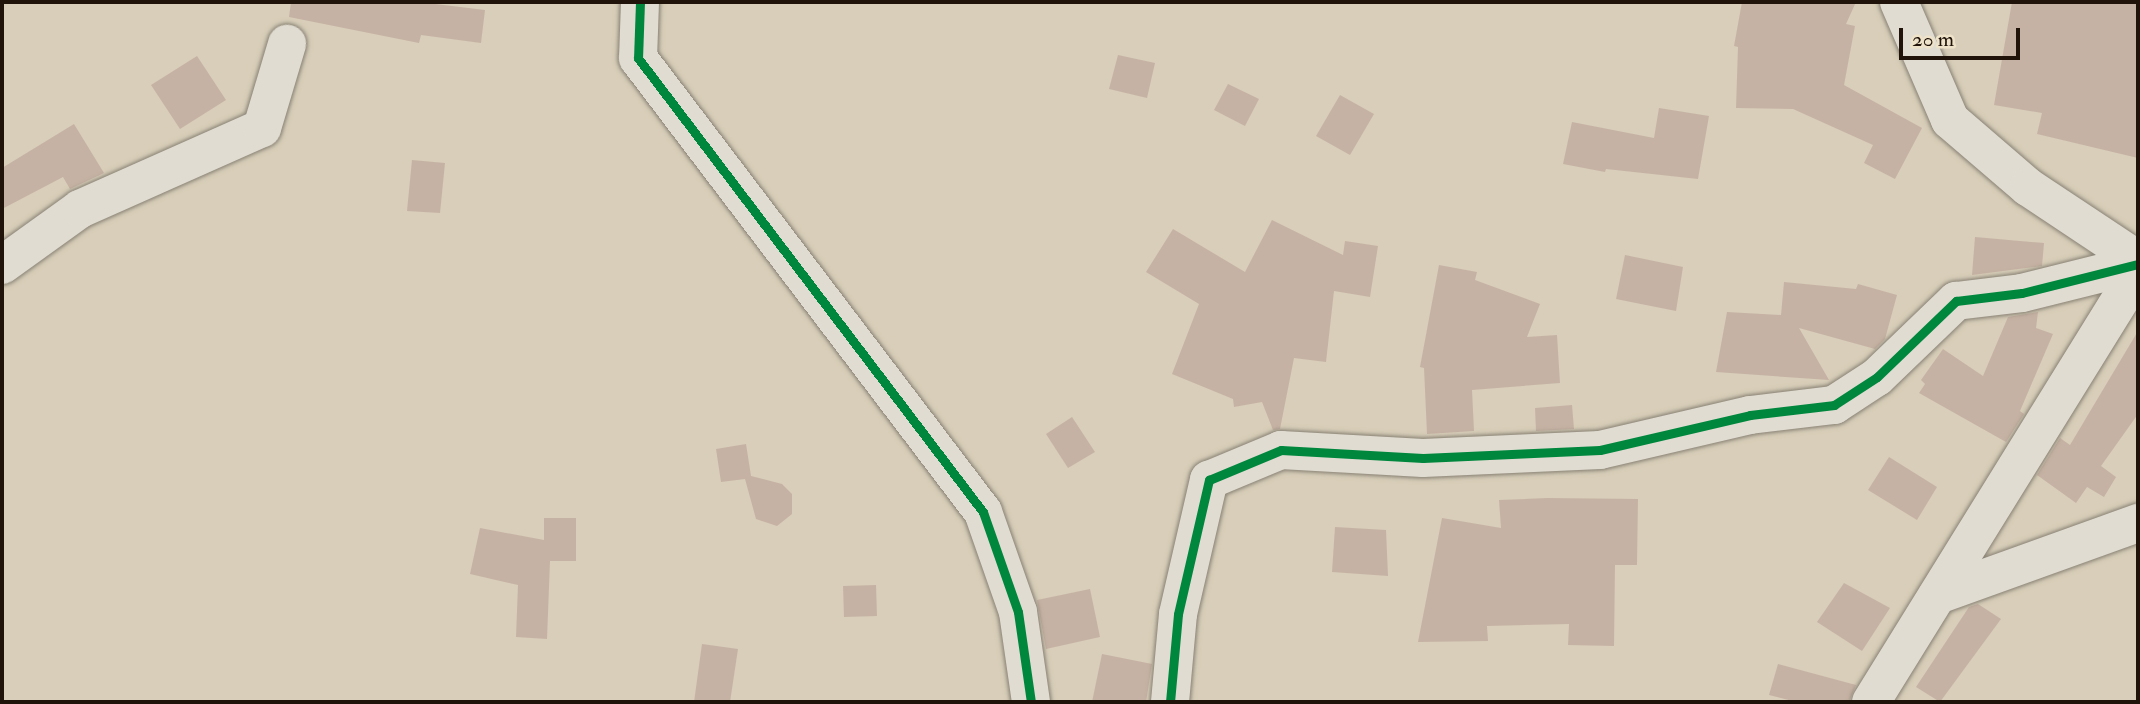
<!DOCTYPE html>
<style>
body{margin:0}
#map{position:relative;width:2140px;height:704px;overflow:hidden;background:#d8ceb9;font-family:"IM FELL Double Pica",serif}
div>[style]{position:absolute}
.building>*{inset:0;background:#c6b2a4}
.roads{filter:drop-shadow(0 0 2px #888174) drop-shadow(0 0 2px #888174)}
.minor>*{height:38px;margin:-19px;padding:0 19px;transform-origin:19px;border-radius:19px;background:#e0dcd1}
.cycleway>*{height:9px;margin:-4.5px;padding:0 4.5px;transform-origin:4.5px;border-radius:4.5px;background:#00873e}
span{translate:-50% -50%;white-space:nowrap;text-align:center;line-height:1.15;-webkit-text-stroke:7px #eee2c9;paint-order:stroke}
.frame{position:absolute;inset:0;border:4px solid #20130a;pointer-events:none}
.scale{position:absolute;left:1899px;top:28px;width:121px;height:32px;box-sizing:border-box;border:4px solid #20130a;border-top:0;padding-left:9px;font-size:21px;line-height:24px;white-space:nowrap;color:#20130a;-webkit-text-stroke:5px #eee2c9;paint-order:stroke}
</style>
<div id="map">
<div class="building">
<i style="clip-path:polygon(291px 2px,419px 2px,485px 10px,481px 43px,421px 35px,419px 43px,289px 17px)"></i>
<i style="clip-path:polygon(1742px 2px,1856px 2px,1846px 24px,1855px 26px,1844px 85px,1922px 128px,1895px 179px,1864px 163px,1873px 145px,1793px 109px,1736px 108px,1738px 47px,1734px 46px)"></i>
<i style="clip-path:polygon(2012px 2px,2138px 2px,2138px 158px,2037px 134px,2042px 113px,1994px 105px)"></i>
<i style="clip-path:polygon(1118px 55px,1155px 63px,1147px 98px,1109px 89px)"></i>
<i style="clip-path:polygon(197px 56px,226px 100px,180px 129px,151px 85px)"></i>
<i style="clip-path:polygon(1228px 84px,1259px 99px,1245px 126px,1214px 110px)"></i>
<i style="clip-path:polygon(1340px 95px,1374px 114px,1350px 155px,1316px 136px)"></i>
<i style="clip-path:polygon(1659px 108px,1709px 116px,1698px 179px,1606px 169px,1605px 172px,1563px 164px,1572px 122px,1654px 138px)"></i>
<i style="clip-path:polygon(74px 124px,104px 173px,70px 189px,63px 177px,2px 209px,2px 168px)"></i>
<i style="clip-path:polygon(412px 160px,445px 163px,440px 213px,407px 211px)"></i>
<i style="clip-path:polygon(1272px 220px,1343px 255px,1345px 241px,1378px 246px,1370px 297px,1334px 291px,1326px 362px,1294px 358px,1280px 429px,1273px 430px,1262px 402px,1234px 407px,1233px 399px,1172px 374px,1199px 304px,1146px 272px,1173px 229px,1245px 272px)"></i>
<i style="clip-path:polygon(1975px 237px,2044px 243px,2042px 266px,1972px 275px)"></i>
<i style="clip-path:polygon(1625px 255px,1683px 267px,1676px 311px,1616px 299px)"></i>
<i style="clip-path:polygon(1439px 265px,1477px 272px,1475px 280px,1540px 304px,1527px 337px,1557px 335px,1560px 383px,1472px 390px,1474px 431px,1427px 434px,1424px 368px,1420px 367px)"></i>
<i style="clip-path:polygon(1784px 282px,1856px 289px,1858px 284px,1897px 295px,1885px 339px,1875px 349px,1799px 328px,1829px 380px,1716px 372px,1727px 312px,1781px 315px)"></i>
<i style="clip-path:polygon(2038px 312px,2036px 328px,2053px 334px,2020px 411px,2024px 414px,2006px 442px,1919px 393px,1925px 384px,1921px 380px,1943px 349px,1983px 376px,2008px 317px)"></i>
<i style="clip-path:polygon(2138px 331px,2138px 414px,2101px 466px,2116px 477px,2104px 497px,2087px 487px,2076px 503px,2037px 475px,2060px 438px,2070px 445px)"></i>
<i style="clip-path:polygon(1572px 405px,1574px 429px,1536px 431px,1535px 408px)"></i>
<i style="clip-path:polygon(1072px 417px,1095px 452px,1068px 468px,1046px 434px)"></i>
<i style="clip-path:polygon(746px 444px,751px 476px,782px 484px,792px 494px,792px 514px,777px 526px,756px 519px,745px 479px,721px 482px,716px 449px)"></i>
<i style="clip-path:polygon(1889px 457px,1937px 487px,1917px 520px,1868px 490px)"></i>
<i style="clip-path:polygon(1547px 498px,1638px 499px,1637px 565px,1615px 565px,1614px 646px,1568px 645px,1569px 624px,1487px 626px,1488px 641px,1418px 642px,1442px 518px,1501px 528px,1499px 500px)"></i>
<i style="clip-path:polygon(544px 518px,576px 518px,576px 561px,550px 561px,547px 639px,516px 637px,518px 585px,470px 574px,480px 528px,544px 540px)"></i>
<i style="clip-path:polygon(1335px 527px,1386px 530px,1388px 576px,1332px 572px)"></i>
<i style="clip-path:polygon(1844px 583px,1890px 608px,1862px 651px,1817px 622px)"></i>
<i style="clip-path:polygon(876px 585px,877px 616px,844px 617px,843px 586px)"></i>
<i style="clip-path:polygon(1090px 589px,1100px 637px,1046px 649px,1037px 600px)"></i>
<i style="clip-path:polygon(1978px 604px,2001px 619px,1940px 702px,1916px 687px,1969px 607px)"></i>
<i style="clip-path:polygon(702px 644px,738px 649px,730px 702px,694px 702px)"></i>
<i style="clip-path:polygon(1102px 654px,1152px 664px,1146px 702px,1092px 702px)"></i>
<i style="clip-path:polygon(1778px 664px,1856px 685px,1849px 702px,1796px 702px,1769px 695px)"></i>
</div>
<div class="roads">
<div class="minor">
<i style="left:640px;top:2px;width:56px;rotate:92deg"></i>
<i style="left:638px;top:58px;width:570px;rotate:52.77deg"></i>
<i style="left:983px;top:512px;width:106px;rotate:70.7deg"></i>
<i style="left:1018px;top:612px;width:91px;rotate:81.8deg"></i>
<i style="left:1899px;top:2px;width:129px;rotate:66.6deg"></i>
<i style="left:1950px;top:120px;width:103px;rotate:40.7deg"></i>
<i style="left:2028px;top:187px;width:132px;rotate:33.6deg"></i>
<i style="left:2px;top:265px;width:96px;rotate:-35.7deg"></i>
<i style="left:80px;top:209px;width:199px;rotate:-24deg"></i>
<i style="left:262px;top:128px;width:88px;rotate:-73.4deg"></i>
<i style="left:1938px;top:595px;width:213px;rotate:-19.8deg"></i>
<i style="left:1170px;top:702px;width:88px;rotate:-84.8deg"></i>
<i style="left:1178px;top:614px;width:138px;rotate:-77deg"></i>
<i style="left:1209px;top:480px;width:78px;rotate:-22.6deg"></i>
<i style="left:1281px;top:450px;width:142px;rotate:3.2deg"></i>
<i style="left:1423px;top:458px;width:177px;rotate:-2.6deg"></i>
<i style="left:1600px;top:450px;width:154px;rotate:-13.1deg"></i>
<i style="left:1750px;top:415px;width:85px;rotate:-6.8deg"></i>
<i style="left:1834px;top:405px;width:51px;rotate:-33.1deg"></i>
<i style="left:1877px;top:377px;width:110px;rotate:-43.9deg"></i>
<i style="left:1956px;top:301px;width:66px;rotate:-6.9deg"></i>
<i style="left:2022px;top:293px;width:120px;rotate:-14deg"></i>
<i style="left:1871px;top:702px;width:507px;rotate:-58.22deg"></i>
</div>
</div>
<div class="cycleway">
<i style="left:640px;top:2px;width:56px;rotate:92deg"></i>
<i style="left:638px;top:58px;width:570px;rotate:52.77deg"></i>
<i style="left:983px;top:512px;width:106px;rotate:70.7deg"></i>
<i style="left:1018px;top:612px;width:91px;rotate:81.8deg"></i>
<i style="left:1170px;top:702px;width:88px;rotate:-84.8deg"></i>
<i style="left:1178px;top:614px;width:138px;rotate:-77deg"></i>
<i style="left:1209px;top:480px;width:78px;rotate:-22.6deg"></i>
<i style="left:1281px;top:450px;width:142px;rotate:3.2deg"></i>
<i style="left:1423px;top:458px;width:177px;rotate:-2.6deg"></i>
<i style="left:1600px;top:450px;width:154px;rotate:-13.1deg"></i>
<i style="left:1750px;top:415px;width:85px;rotate:-6.8deg"></i>
<i style="left:1834px;top:405px;width:51px;rotate:-33.1deg"></i>
<i style="left:1877px;top:377px;width:110px;rotate:-43.9deg"></i>
<i style="left:1956px;top:301px;width:66px;rotate:-6.9deg"></i>
<i style="left:2022px;top:293px;width:120px;rotate:-14deg"></i>
</div>
<div class="frame"></div>
<div class="scale">20 m</div>
</div>
